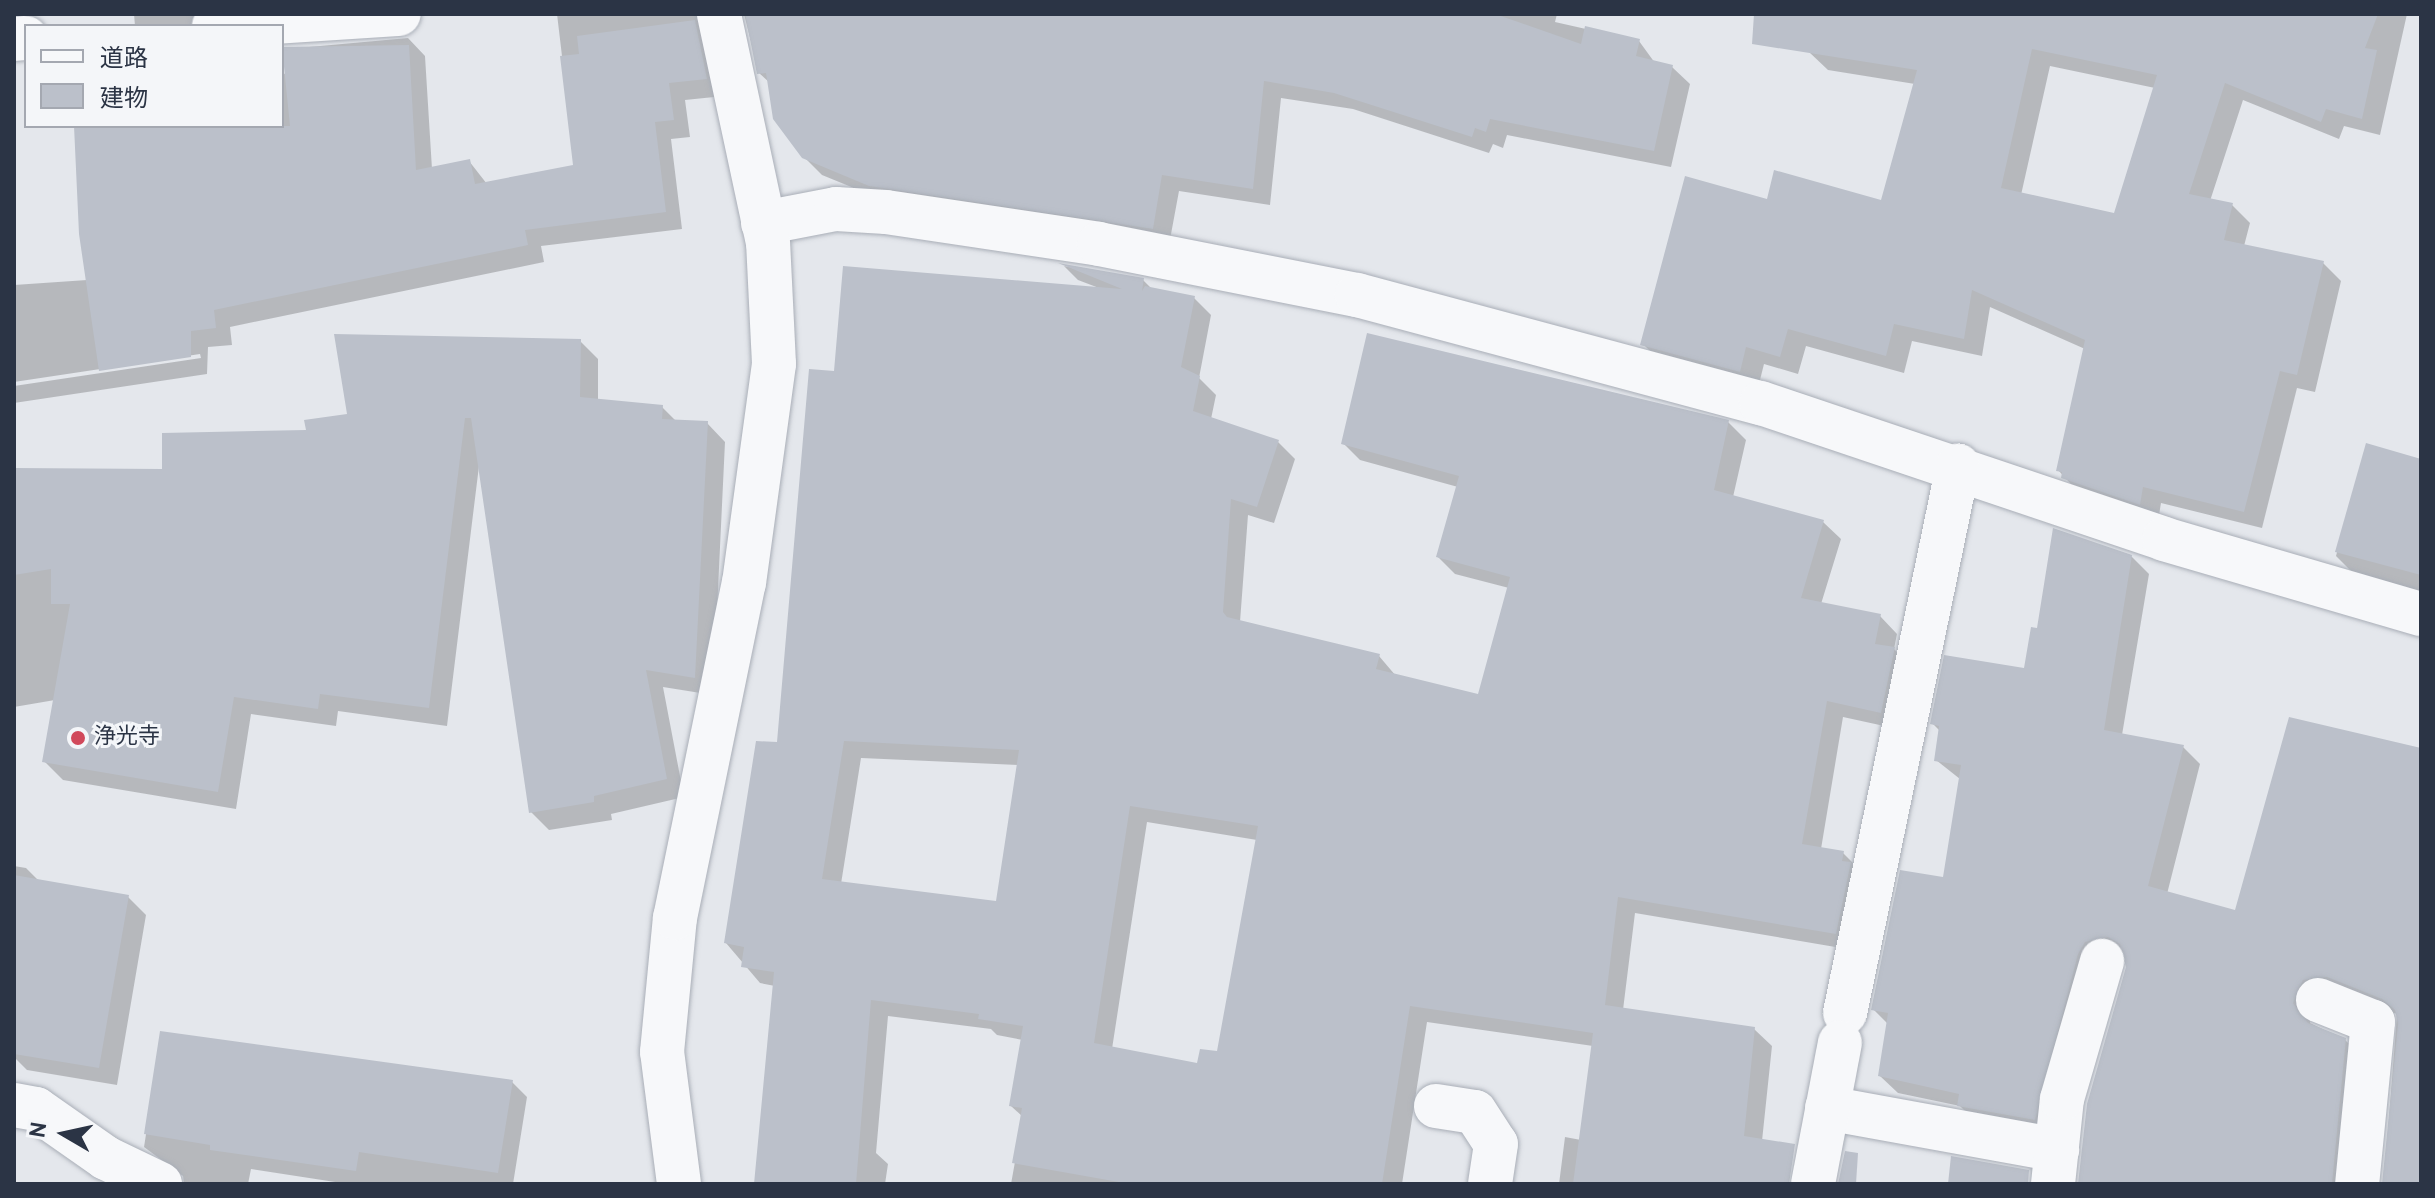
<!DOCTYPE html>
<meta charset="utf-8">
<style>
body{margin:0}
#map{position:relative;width:2435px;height:1198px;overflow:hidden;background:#e4e7ec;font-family:Overpass,"Noto Sans JP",sans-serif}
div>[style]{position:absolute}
.shadow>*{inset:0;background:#0003}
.building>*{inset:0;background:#bbc0ca}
.roads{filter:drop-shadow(0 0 2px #a9aeb7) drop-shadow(0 0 2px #a9aeb7)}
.minor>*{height:44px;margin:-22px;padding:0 22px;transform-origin:22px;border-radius:22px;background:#f7f8fa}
.dots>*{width:22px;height:22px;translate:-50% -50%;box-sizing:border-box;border:4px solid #f4f6f9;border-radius:50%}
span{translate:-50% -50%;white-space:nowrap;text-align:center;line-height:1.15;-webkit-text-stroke:6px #f4f6f9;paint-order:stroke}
.poi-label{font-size:22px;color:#2b3445}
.left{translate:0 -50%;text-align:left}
.frame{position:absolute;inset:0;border:16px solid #2b3445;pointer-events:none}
.legend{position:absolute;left:24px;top:24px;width:260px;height:104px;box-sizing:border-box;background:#f4f6f9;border:2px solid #a4a8b1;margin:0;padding:10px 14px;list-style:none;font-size:24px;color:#2b3445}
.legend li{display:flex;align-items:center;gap:16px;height:40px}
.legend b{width:40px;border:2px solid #a4a8b1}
.north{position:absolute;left:24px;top:1094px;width:80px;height:80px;-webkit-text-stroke:6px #f4f6f9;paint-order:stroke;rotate:279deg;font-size:22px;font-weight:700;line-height:32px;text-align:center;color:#2b3445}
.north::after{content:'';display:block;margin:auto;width:28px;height:36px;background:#2b3445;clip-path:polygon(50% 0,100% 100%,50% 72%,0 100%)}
</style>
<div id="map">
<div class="shadow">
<i style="clip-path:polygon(134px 14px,196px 14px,197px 26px,135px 26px)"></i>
<i style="clip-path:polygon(557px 14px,723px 14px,724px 96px,685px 100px,690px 137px,671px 139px,682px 229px,541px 246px,544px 262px,230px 327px,232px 345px,208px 347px,207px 374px,14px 403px,14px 386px,201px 358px,200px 354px,14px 382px,14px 285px,87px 280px,76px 126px,282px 126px,282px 74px,311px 71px,309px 47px,408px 38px,425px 56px,432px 169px,469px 161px,487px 184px,575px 166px)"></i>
<i style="clip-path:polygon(744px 14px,1557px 14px,1555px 22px,1639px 41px,1655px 63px,1672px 67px,1690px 84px,1671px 167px,1507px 135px,1503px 148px,1493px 144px,1489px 153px,1353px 109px,1281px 98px,1270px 205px,1179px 191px,1169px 245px,888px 202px,822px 175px,804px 157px,770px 83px,759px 73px)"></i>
<i style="clip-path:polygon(evenodd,1816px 14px,2407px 14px,2380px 135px,2344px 126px,2339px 139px,2243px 100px,2210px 201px,2232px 205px,2250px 223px,2244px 246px,2323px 263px,2341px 281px,2315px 392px,2297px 388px,2262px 528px,2161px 503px,2158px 521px,2081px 495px,2058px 470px,2085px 349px,1990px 307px,1982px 356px,1912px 341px,1904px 373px,1806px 346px,1798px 374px,1764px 364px,1758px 388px,1661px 362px,1643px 344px,1768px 201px,1882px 202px,1915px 84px,1828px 70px,1809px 52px,1816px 14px,2050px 66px,2155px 88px,2116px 216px,2021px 195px,2050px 66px)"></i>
<i style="clip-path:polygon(evenodd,1064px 266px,1143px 280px,1152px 289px,1194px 298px,1211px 315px,1199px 378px,1216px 395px,1211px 419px,1278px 442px,1295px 459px,1274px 523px,1248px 515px,1240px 622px,1379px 656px,1396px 676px,1480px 697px,1509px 588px,1455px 574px,1438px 557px,1458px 487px,1360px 460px,1343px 443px,1728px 422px,1746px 440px,1733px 497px,1823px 522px,1841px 539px,1821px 604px,1880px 616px,1897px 634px,1894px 649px,1911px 666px,1898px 729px,1843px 717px,1821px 849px,1843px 853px,1860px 870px,1853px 950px,1635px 913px,1623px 1010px,1754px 1029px,1772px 1046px,1762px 1141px,1788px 1184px,1559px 1184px,1565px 1137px,1581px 1140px,1593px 1046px,1427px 1022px,1402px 1184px,1011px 1184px,1023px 1117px,1011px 1106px,1023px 1040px,997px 1035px,991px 1029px,888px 1016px,876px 1153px,888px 1164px,885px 1184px,756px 1184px,775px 986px,760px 983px,726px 943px,779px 744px,836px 373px,1099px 288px,1078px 280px,1064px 266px,861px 758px,1019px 765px,998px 903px,841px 884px,861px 758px,1064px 266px,1147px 822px,1257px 840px,1219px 1054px,1199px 1065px,1112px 1049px,1147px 822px)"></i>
<i style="clip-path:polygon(580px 341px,598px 359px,598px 400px,662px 407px,676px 421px,707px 423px,725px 442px,713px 695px,663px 687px,684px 797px,611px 814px,612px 820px,549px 830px,531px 812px,479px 466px,447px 726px,338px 711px,336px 726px,251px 714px,236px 809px,63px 780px,44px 761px,55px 700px,14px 707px,14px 470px,164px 471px,308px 432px)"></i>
<i style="clip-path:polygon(2367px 446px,2421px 461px,2421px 592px,2354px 574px,2336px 556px)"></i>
<i style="clip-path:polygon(2131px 556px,2149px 574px,2122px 735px,2183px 747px,2200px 764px,2167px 894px,2236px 912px,2421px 751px,2421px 1184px,2384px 1184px,2397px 1014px,2332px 992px,2312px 1007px,2310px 1023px,2345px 1040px,2363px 1057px,2350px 1184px,2080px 1184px,2128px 968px,2125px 956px,2115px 953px,2052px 1137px,1977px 1123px,1960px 1106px,1898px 1093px,1880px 1076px,1889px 1025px,1873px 1009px,1945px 879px,1960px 779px,1936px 760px,1940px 731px,1932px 723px,2026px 670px,2039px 631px)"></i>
<i style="clip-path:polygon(14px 866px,26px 868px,39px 881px,128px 897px,146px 915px,117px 1085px,27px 1070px,14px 1057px)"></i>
<i style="clip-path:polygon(162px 1033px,512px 1082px,527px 1097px,513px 1184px,348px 1184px,251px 1169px,248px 1184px,184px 1184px,183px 1176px,144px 1147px)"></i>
</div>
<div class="building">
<i style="clip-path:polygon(745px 14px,1495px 14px,1581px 44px,1585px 26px,1640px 39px,1636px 56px,1673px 65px,1654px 151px,1490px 119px,1486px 132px,1475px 128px,1472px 137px,1334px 93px,1264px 81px,1253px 189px,1162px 175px,1153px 229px,869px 186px,802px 158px,773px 119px,766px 73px,757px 74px)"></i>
<i style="clip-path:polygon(evenodd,1754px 14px,2378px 14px,2365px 48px,2377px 50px,2362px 119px,2326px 109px,2321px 122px,2225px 83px,2189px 194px,2233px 203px,2224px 240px,2324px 261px,2297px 375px,2280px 371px,2244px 512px,2143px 487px,2140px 505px,2061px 478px,2062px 472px,2056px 471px,2085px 340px,1972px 290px,1964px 339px,1894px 324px,1886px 356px,1788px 329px,1780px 357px,1746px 347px,1740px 372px,1640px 345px,1685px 176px,1767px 199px,1774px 170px,1881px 200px,1917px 70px,1752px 44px,1754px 14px,2032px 49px,2157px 75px,2114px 213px,2001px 188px,2032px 49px)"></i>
<i style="clip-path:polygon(695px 20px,707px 79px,669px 83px,674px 120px,655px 122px,666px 212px,525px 230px,528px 245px,214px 310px,216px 328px,191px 331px,191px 357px,99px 371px,79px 234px,74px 126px,290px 126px,282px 47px,409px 45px,416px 170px,470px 159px,475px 184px,573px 165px,560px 56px,579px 54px,577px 36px)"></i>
<i style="clip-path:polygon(evenodd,1058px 263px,1144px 278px,1142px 291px,1145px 286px,1195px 296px,1181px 367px,1200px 376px,1193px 411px,1279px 440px,1257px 507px,1231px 499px,1223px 612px,1227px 617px,1380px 654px,1376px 669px,1478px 694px,1510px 577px,1436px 557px,1459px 476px,1341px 444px,1367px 333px,1729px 420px,1714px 490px,1824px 520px,1801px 598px,1881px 614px,1875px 644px,1895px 647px,1881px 713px,1827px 701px,1802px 844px,1844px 851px,1842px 861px,1851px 862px,1836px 934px,1618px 897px,1605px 1005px,1755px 1027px,1744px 1136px,1795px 1144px,1789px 1184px,1573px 1184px,1593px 1033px,1410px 1006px,1382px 1184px,1130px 1184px,1012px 1163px,1022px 1108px,1009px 1106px,1023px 1026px,978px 1019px,979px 1014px,871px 1000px,856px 1184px,754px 1184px,774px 972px,741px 967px,744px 947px,724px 943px,756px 741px,777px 742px,809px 369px,834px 371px,843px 266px,1122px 289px,1058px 263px,844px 741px,1019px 750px,996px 901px,822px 879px,844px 741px,1058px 263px,1130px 806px,1258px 826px,1217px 1051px,1200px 1049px,1197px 1063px,1094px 1043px,1130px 806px)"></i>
<i style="clip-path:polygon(334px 334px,581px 339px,580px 397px,663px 405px,662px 419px,708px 421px,695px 678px,646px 670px,667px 779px,594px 796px,594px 802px,529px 813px,471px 418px,465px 418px,429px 708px,320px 694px,318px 709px,234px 697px,218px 792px,42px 762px,70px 604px,51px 604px,51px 569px,14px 575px,14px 468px,162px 469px,162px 433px,306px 430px,304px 420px,347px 414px)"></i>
<i style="clip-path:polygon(2366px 443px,2421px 459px,2421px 575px,2335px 552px)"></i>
<i style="clip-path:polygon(2053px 528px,2132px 555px,2104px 730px,2184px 745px,2148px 886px,2235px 910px,2289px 717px,2421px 748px,2421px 1184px,2382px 1184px,2398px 1024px,2395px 1010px,2382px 999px,2327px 977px,2303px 980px,2293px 1003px,2308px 1023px,2346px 1038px,2332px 1184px,2078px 1184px,2087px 1104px,2126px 967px,2120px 944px,2108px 937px,2085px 942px,2078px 954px,2035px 1120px,1957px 1106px,1959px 1094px,1878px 1076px,1888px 1013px,1871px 1010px,1900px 870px,1943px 877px,1961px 765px,1934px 761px,1939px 726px,1930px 724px,1944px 655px,2024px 668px,2031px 627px,2037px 628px)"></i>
<i style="clip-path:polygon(14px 875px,129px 895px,99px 1068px,14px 1054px)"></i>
<i style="clip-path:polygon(160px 1031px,513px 1080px,498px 1173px,359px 1152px,356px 1171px,210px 1150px,210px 1145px,144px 1134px)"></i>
<i style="clip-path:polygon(1845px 1151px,1858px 1153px,1856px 1184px,1838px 1184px)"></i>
<i style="clip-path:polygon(1951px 1156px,2029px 1170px,2028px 1184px,1948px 1184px)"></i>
</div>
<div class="roads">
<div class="minor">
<i style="left:214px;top:26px;width:185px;rotate:-3.7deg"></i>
<i style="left:14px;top:39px;width:12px;rotate:-5deg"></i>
<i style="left:763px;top:223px;width:74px;rotate:-10.9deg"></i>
<i style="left:836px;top:209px;width:50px;rotate:3.4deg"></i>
<i style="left:886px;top:212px;width:215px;rotate:8.5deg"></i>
<i style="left:1099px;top:244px;width:263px;rotate:11.2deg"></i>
<i style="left:1357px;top:295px;width:418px;rotate:15deg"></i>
<i style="left:1761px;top:403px;width:425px;rotate:18.6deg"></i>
<i style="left:2164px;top:539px;width:268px;rotate:16.3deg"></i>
<i style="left:2318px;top:1000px;width:59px;rotate:21.8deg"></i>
<i style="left:2373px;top:1022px;width:163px;rotate:95.6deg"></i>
<i style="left:1845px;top:1013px;width:559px;rotate:-78.33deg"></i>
<i style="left:14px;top:1105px;width:22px;rotate:10deg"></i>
<i style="left:36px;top:1109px;width:85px;rotate:35deg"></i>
<i style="left:106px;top:1158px;width:60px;rotate:25.7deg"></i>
<i style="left:1436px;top:1106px;width:39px;rotate:9deg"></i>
<i style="left:1475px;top:1112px;width:38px;rotate:57deg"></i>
<i style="left:1496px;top:1144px;width:40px;rotate:98.5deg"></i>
<i style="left:1827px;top:1108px;width:234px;rotate:10.3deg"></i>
<i style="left:679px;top:1184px;width:133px;rotate:-97.3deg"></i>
<i style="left:662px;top:1052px;width:135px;rotate:-84.5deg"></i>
<i style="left:675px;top:918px;width:342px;rotate:-78.4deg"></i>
<i style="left:744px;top:583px;width:221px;rotate:-82.2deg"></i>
<i style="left:774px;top:364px;width:121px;rotate:-92.8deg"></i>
<i style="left:768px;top:243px;width:234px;rotate:-102.1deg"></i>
<i style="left:1813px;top:1184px;width:144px;rotate:-79.2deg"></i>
<i style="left:2053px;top:1184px;width:85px;rotate:-84deg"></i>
<i style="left:2062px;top:1099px;width:144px;rotate:-73.8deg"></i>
</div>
</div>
<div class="dots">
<i style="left:78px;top:738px;background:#d1495b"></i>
</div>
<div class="poi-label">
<span class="left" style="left:94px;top:738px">浄光寺</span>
</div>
<div class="frame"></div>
<ul class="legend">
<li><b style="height:10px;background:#f7f8fa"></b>道路</li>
<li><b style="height:22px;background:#bbc0ca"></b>建物</li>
</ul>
<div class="north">N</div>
</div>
